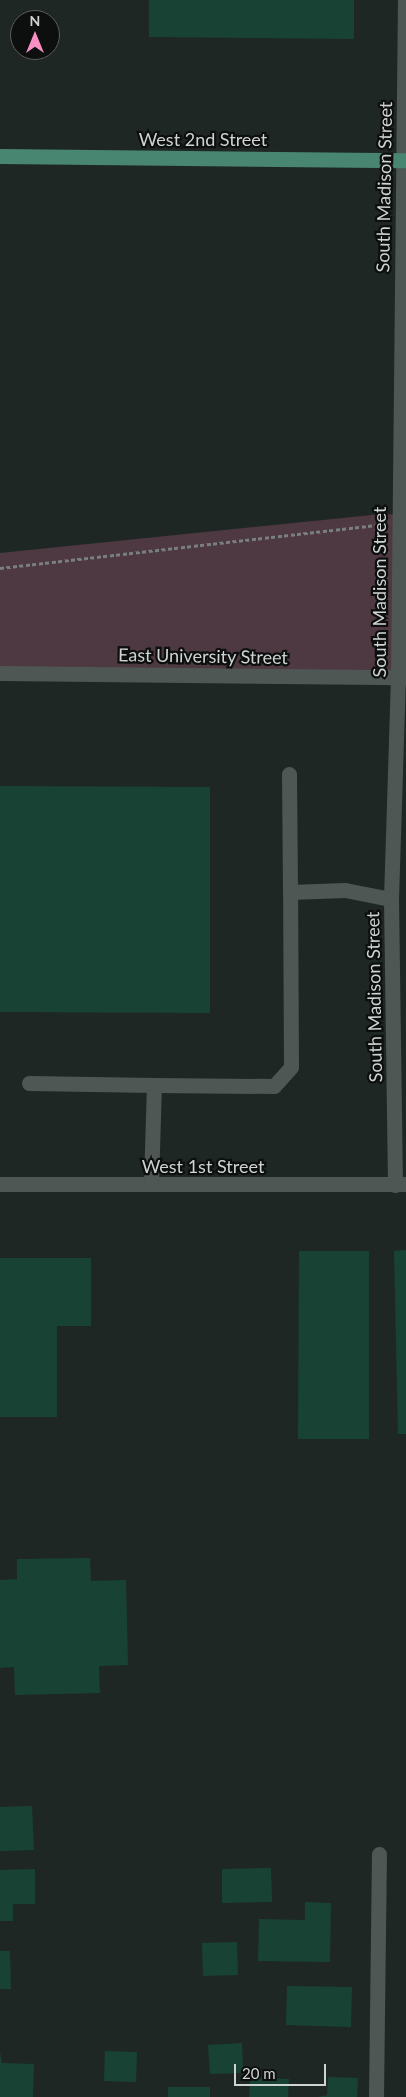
<!DOCTYPE html>
<style>
body{margin:0}
#map{position:relative;width:406px;height:2097px;overflow:hidden;background:#1f2724;font-family:Lato,sans-serif}
div>[style]{position:absolute}
.green>*{inset:0;background:#4e3842}
.building>*{inset:0;background:#184334}
.path>*{height:3px;margin-top:-1.5px;transform-origin:0;background:repeating-linear-gradient(90deg,#787f7c 0 4px,transparent 0 6.5px)}
.minor>*{height:15px;margin:-7.5px;padding:0 7.5px;transform-origin:7.5px;border-radius:7.5px;background:#4e5753}
.major>*{height:15px;margin:-7.5px;padding:0 7.5px;transform-origin:7.5px;border-radius:7.5px;background:#488671}
span{translate:-50% -50%;white-space:nowrap;text-align:center;line-height:1.15;-webkit-text-stroke:4.5px #0c0f0e;paint-order:stroke}
.street-label{font-size:18px;color:#cfd4d2}
.north{position:absolute;left:10px;top:10px;width:50px;height:50px;box-sizing:border-box;background:#0c0f0e;border:1px solid #5a5e5c;border-radius:50%;rotate:0deg;font-size:14px;font-weight:700;line-height:20px;text-align:center;color:#cfd4d2}
.north::after{content:'';display:block;margin:auto;width:18px;height:22px;background:#fb8fc3;clip-path:polygon(50% 0,100% 100%,50% 72%,0 100%)}
.scale{position:absolute;left:234px;top:2064px;width:92px;height:22px;box-sizing:border-box;border:2px solid #cfd4d2;border-top:0;padding-left:6px;font-size:15px;line-height:18px;white-space:nowrap;color:#cfd4d2;-webkit-text-stroke:4px #0c0f0e;paint-order:stroke}
</style>
<div id="map">
<div class="green">
<i style="clip-path:polygon(382px 514px,406px 515px,406px 677px,0 675px,0 553px)"></i>
</div>
<div class="building">
<i style="clip-path:polygon(149px 0,354px 0,354px 39px,149px 37px)"></i>
<i style="clip-path:polygon(0 786px,210px 787px,210px 1013px,0 1012px)"></i>
<i style="clip-path:polygon(406px 1250px,406px 1434px,398px 1434px,394px 1251px)"></i>
<i style="clip-path:polygon(299px 1251px,369px 1251px,369px 1439px,298px 1439px)"></i>
<i style="clip-path:polygon(0 1258px,91px 1258px,91px 1326px,57px 1326px,57px 1417px,0 1417px)"></i>
<i style="clip-path:polygon(90px 1558px,91px 1581px,126px 1580px,128px 1665px,99px 1666px,100px 1693px,15px 1695px,14px 1667px,0 1668px,0 1580px,17px 1579px,17px 1559px)"></i>
<i style="clip-path:polygon(32px 1806px,34px 1850px,0 1851px,0 1807px)"></i>
<i style="clip-path:polygon(271px 1868px,272px 1902px,222px 1903px,222px 1869px)"></i>
<i style="clip-path:polygon(35px 1869px,35px 1904px,13px 1904px,13px 1921px,0 1921px,0 1870px)"></i>
<i style="clip-path:polygon(305px 1902px,331px 1903px,330px 1962px,258px 1961px,259px 1919px,305px 1920px)"></i>
<i style="clip-path:polygon(237px 1942px,238px 1975px,203px 1976px,202px 1943px)"></i>
<i style="clip-path:polygon(0 1951px,10px 1951px,11px 1989px,0 1989px)"></i>
<i style="clip-path:polygon(287px 1986px,352px 1987px,351px 2027px,286px 2025px)"></i>
<i style="clip-path:polygon(242px 2043px,243px 2073px,210px 2074px,208px 2045px)"></i>
<i style="clip-path:polygon(105px 2051px,137px 2052px,136px 2082px,104px 2081px)"></i>
<i style="clip-path:polygon(0 2052px,2px 2063px,34px 2064px,33px 2097px,0 2097px)"></i>
<i style="clip-path:polygon(328px 2077px,358px 2078px,357px 2097px,318px 2097px,327px 2095px)"></i>
<i style="clip-path:polygon(250px 2078px,289px 2079px,288px 2097px,249px 2097px)"></i>
<i style="clip-path:polygon(168px 2087px,210px 2087px,210px 2097px,168px 2097px)"></i>
</div>
<div class="path">
<i style="left:0;top:568px;width:379px;rotate:-6.5deg"></i>
</div>
<div class="minor">
<i style="left:0;top:673px;width:406px;rotate:0.6deg"></i>
<i style="left:289px;top:774px;width:118px;rotate:89.5deg"></i>
<i style="left:290px;top:892px;width:55px;rotate:-2.1deg"></i>
<i style="left:345px;top:890px;width:47px;rotate:11.1deg"></i>
<i style="left:29px;top:1083px;width:125px;rotate:0.9deg"></i>
<i style="left:0;top:1184px;width:406px"></i>
<i style="left:151px;top:1184px;width:99px;rotate:-88.3deg"></i>
<i style="left:154px;top:1085px;width:120px;rotate:0.5deg"></i>
<i style="left:274px;top:1086px;width:25px;rotate:-48deg"></i>
<i style="left:291px;top:1067px;width:175px;rotate:-90.3deg"></i>
<i style="left:395px;top:1185px;width:286px;rotate:-90.8deg"></i>
<i style="left:391px;top:899px;width:222px;rotate:-88.2deg"></i>
<i style="left:398px;top:677px;width:677px;rotate:-89.41deg"></i>
<i style="left:376px;top:2097px;width:243px;rotate:-89.3deg"></i>
</div>
<div class="major">
<i style="left:0;top:156px;width:406px;rotate:0.6deg"></i>
</div>
<div class="street-label">
<span style="left:203px;top:139px">West 2nd Street</span>
<span style="left:384px;top:187px;rotate:-89deg">South Madison Street</span>
<span style="left:379px;top:592px;rotate:-90deg">South Madison Street</span>
<span style="left:203px;top:656px;rotate:1deg">East University Street</span>
<span style="left:374px;top:997px;rotate:-91deg">South Madison Street</span>
<span style="left:203px;top:1166px">West 1st Street</span>
</div>
<div class="north">N</div>
<div class="scale">20 m</div>
</div>
